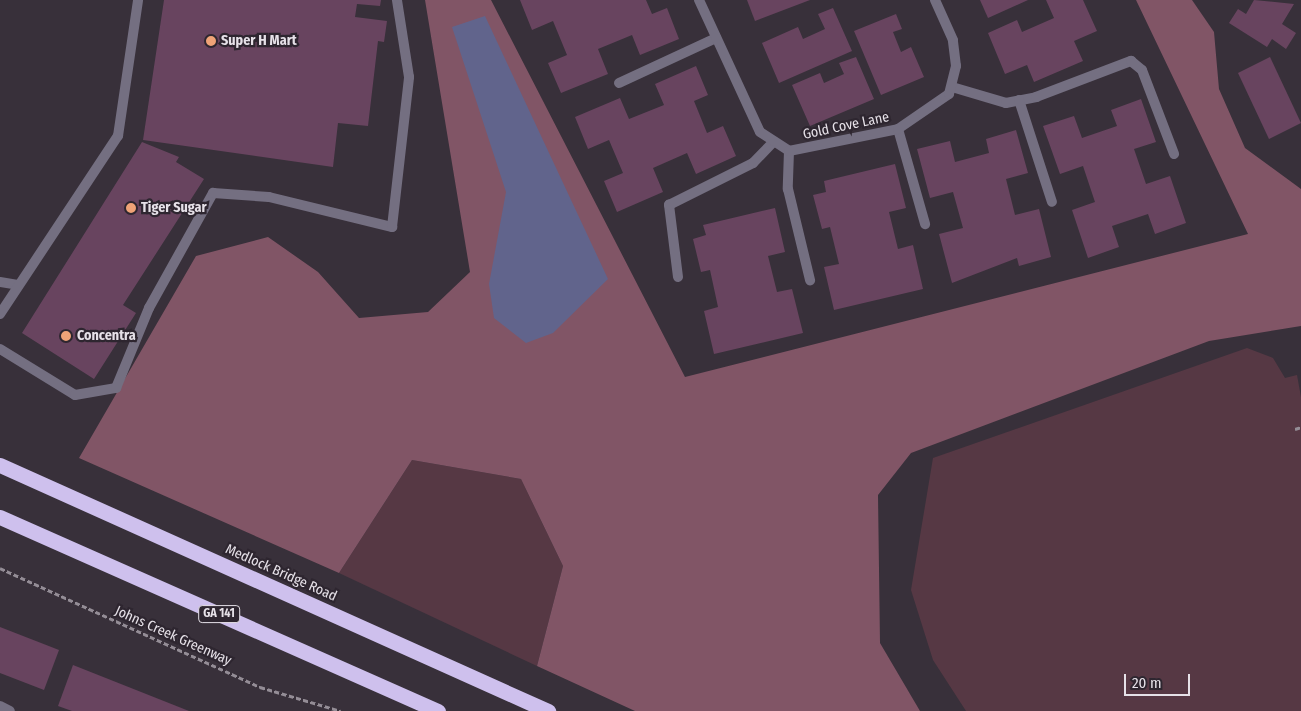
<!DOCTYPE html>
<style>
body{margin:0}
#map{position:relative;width:1301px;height:711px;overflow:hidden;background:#38303a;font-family:"Fira Sans Condensed",sans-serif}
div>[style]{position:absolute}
.green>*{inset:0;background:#563844}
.forest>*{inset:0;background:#815566}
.water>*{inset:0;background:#61648c}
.building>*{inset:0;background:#68445f}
.path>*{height:3px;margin-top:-1.5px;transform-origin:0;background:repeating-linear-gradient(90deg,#948d96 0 5px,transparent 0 7.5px)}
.lane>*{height:10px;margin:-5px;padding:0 5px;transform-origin:5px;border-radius:5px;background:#746f81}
.street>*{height:10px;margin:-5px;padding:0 5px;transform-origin:5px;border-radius:5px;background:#746f81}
.highway>*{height:15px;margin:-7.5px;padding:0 7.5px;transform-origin:7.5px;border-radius:7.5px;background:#cec0ed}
.dots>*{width:14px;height:14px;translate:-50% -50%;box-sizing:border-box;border:2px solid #2e2630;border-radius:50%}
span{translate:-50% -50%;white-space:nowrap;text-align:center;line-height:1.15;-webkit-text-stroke:4.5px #2e2630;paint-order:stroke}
.shield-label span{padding:1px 4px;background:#2e2630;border:1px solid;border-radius:4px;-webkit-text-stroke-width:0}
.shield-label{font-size:12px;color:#e6e1e8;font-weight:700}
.poi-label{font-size:14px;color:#e6e1e8;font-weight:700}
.left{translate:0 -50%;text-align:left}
.street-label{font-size:14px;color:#e6e1e8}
.scale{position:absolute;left:1124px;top:674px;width:66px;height:22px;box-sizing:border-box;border:2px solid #e6e1e8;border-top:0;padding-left:6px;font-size:15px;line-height:18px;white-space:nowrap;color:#e6e1e8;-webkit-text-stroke:4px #2e2630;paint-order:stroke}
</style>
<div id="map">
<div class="green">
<i style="clip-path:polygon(1247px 348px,1273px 358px,1285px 378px,1297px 375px,1301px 397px,1301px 711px,966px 711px,933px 660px,911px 590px,933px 458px)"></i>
<i style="clip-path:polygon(412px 460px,521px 479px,563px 566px,537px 666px,339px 573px)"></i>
</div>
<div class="forest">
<i style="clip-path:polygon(425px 0,491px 0,685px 377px,1248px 234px,1136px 0,1192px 0,1214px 32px,1219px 89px,1245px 148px,1301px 189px,1301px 326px,1209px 341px,911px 453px,878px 495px,880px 643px,920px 711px,635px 711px,537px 666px,563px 566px,521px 479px,412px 460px,339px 573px,79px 458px,196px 256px,268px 237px,318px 272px,359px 318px,428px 312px,470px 272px)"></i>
</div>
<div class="water">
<i style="clip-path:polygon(485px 16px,608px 279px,553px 333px,526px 343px,494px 318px,489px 284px,506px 192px,452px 27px)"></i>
</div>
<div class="building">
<i style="clip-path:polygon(164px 0,381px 0,380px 6px,357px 4px,355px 17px,387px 21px,384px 42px,378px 41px,368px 126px,338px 123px,333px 167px,143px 140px)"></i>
<i style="clip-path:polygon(520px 0,646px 0,652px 14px,667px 8px,679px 39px,640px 55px,632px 35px,598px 49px,608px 74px,561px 93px,548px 63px,567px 55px,553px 21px,532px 30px)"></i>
<i style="clip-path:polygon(747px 0,810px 0,755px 21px)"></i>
<i style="clip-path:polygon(980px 0,1028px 0,988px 18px)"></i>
<i style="clip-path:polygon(1046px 0,1083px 0,1097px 31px,1074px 41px,1083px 61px,1034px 82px,1027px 65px,1005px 74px,988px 33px,1017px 20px,1022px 32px,1054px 18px)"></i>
<i style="clip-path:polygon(1254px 0,1294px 4px,1282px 24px,1296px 33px,1286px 49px,1272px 39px,1267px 47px,1229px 23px,1238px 9px,1246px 14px)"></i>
<i style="clip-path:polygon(833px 8px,852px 51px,779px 83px,762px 43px,798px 27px,803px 39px,825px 29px,818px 14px)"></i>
<i style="clip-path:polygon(896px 14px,902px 29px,893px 32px,901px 52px,911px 47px,924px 77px,881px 95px,854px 31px)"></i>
<i style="clip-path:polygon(856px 57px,874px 99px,810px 126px,792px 85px,820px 73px,824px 83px,844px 74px,839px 63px)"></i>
<i style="clip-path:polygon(1270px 57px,1301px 123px,1269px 139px,1238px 73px)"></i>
<i style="clip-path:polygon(696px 66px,708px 95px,694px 101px,707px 133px,723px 126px,736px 156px,696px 174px,687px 153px,653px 168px,663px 192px,617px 212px,604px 181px,623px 173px,609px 140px,588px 149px,575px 117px,620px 98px,629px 119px,664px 105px,655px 84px)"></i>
<i style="clip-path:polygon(1141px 99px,1156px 142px,1134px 149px,1146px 184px,1170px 176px,1186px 223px,1155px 234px,1148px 214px,1112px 226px,1119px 247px,1088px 258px,1072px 210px,1095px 202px,1083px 166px,1060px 174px,1043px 126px,1074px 116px,1082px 138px,1117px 126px,1111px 110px)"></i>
<i style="clip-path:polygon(1016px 130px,1028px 173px,1006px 179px,1015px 215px,1039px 209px,1051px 257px,1019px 266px,1017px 258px,952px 283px,939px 234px,963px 228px,953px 192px,930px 198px,917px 149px,950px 141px,955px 162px,989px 153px,986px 139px)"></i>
<i style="clip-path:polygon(142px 142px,179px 157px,176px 162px,204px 179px,123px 305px,136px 313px,94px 379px,22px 333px)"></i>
<i style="clip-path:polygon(895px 164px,906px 208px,889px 212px,898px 249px,913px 245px,923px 289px,834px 310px,824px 267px,839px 264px,830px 227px,822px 229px,813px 195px,826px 192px,824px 181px)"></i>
<i style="clip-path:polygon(775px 208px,785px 252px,768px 256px,777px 292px,792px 289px,803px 333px,714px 354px,704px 311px,718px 307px,710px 270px,701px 272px,693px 239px,706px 235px,703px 225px)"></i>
<i style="clip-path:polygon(0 627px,59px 650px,44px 690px,0 673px)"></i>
<i style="clip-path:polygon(73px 665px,189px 711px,72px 711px,58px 706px)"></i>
</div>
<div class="path">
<i style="left:1295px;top:429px;width:6px;rotate:-18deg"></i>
<i style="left:0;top:568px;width:286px;rotate:24.6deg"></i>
<i style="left:260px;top:687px;width:84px;rotate:16.5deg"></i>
</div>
<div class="lane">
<i style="left:619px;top:83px;width:107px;rotate:-24.9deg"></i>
<i style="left:952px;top:87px;width:56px;rotate:16.5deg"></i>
<i style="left:1006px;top:103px;width:31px;rotate:-11deg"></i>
<i style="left:1036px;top:97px;width:102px;rotate:-20.8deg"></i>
<i style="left:1131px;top:61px;width:14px;rotate:39deg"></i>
<i style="left:1142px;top:70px;width:90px;rotate:69.1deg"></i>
<i style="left:1019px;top:100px;width:107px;rotate:72.1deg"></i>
<i style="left:898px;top:129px;width:99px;rotate:74.1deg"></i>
<i style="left:789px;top:151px;width:38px;rotate:92deg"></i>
<i style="left:788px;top:189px;width:94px;rotate:76.4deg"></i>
<i style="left:678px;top:277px;width:73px;rotate:-97.1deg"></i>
<i style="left:669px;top:205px;width:94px;rotate:-26.6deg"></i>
<i style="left:753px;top:163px;width:28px;rotate:-46deg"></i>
<i style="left:0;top:282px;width:18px;rotate:9deg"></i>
<i style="left:0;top:314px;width:214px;rotate:-56.5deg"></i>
<i style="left:118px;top:136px;width:137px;rotate:-81.6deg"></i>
<i style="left:0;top:349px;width:88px;rotate:31.5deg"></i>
<i style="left:75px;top:395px;width:42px;rotate:-9.7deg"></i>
<i style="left:116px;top:388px;width:87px;rotate:-67.6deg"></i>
<i style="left:149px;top:308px;width:132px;rotate:-60.9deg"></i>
<i style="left:213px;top:193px;width:56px;rotate:4.1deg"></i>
<i style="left:269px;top:197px;width:127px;rotate:13.7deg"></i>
<i style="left:392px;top:227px;width:151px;rotate:-83.5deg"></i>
<i style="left:409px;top:77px;width:78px;rotate:-98.9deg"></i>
</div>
<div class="street">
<i style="left:699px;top:0;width:145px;rotate:65.2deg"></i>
<i style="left:760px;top:132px;width:35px;rotate:33deg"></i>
<i style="left:789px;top:151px;width:111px;rotate:-11.4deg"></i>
<i style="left:898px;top:129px;width:62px;rotate:-34.5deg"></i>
<i style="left:949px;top:94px;width:29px;rotate:-76deg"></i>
<i style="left:956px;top:66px;width:26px;rotate:-97deg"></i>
<i style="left:953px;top:40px;width:44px;rotate:-114.2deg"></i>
<i style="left:0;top:706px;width:11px;rotate:27deg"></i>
</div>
<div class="highway">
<i style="left:0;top:465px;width:601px;rotate:24.18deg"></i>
<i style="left:0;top:517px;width:479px;rotate:23.9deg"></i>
</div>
<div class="dots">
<i style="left:211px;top:41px;background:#efa377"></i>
<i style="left:131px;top:208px;background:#efa377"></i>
<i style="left:66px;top:336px;background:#efa377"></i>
</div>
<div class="shield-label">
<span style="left:219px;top:614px">GA 141</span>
</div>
<div class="poi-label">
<span class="left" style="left:221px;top:41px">Super H Mart</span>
<span class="left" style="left:141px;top:208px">Tiger Sugar</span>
<span class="left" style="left:77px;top:336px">Concentra</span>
</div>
<div class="street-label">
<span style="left:846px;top:126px;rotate:-12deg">Gold Cove Lane</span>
<span style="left:281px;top:573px;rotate:24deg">Medlock Bridge Road</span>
<span style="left:173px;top:636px;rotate:24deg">Johns Creek Greenway</span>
</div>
<div class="scale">20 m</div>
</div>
